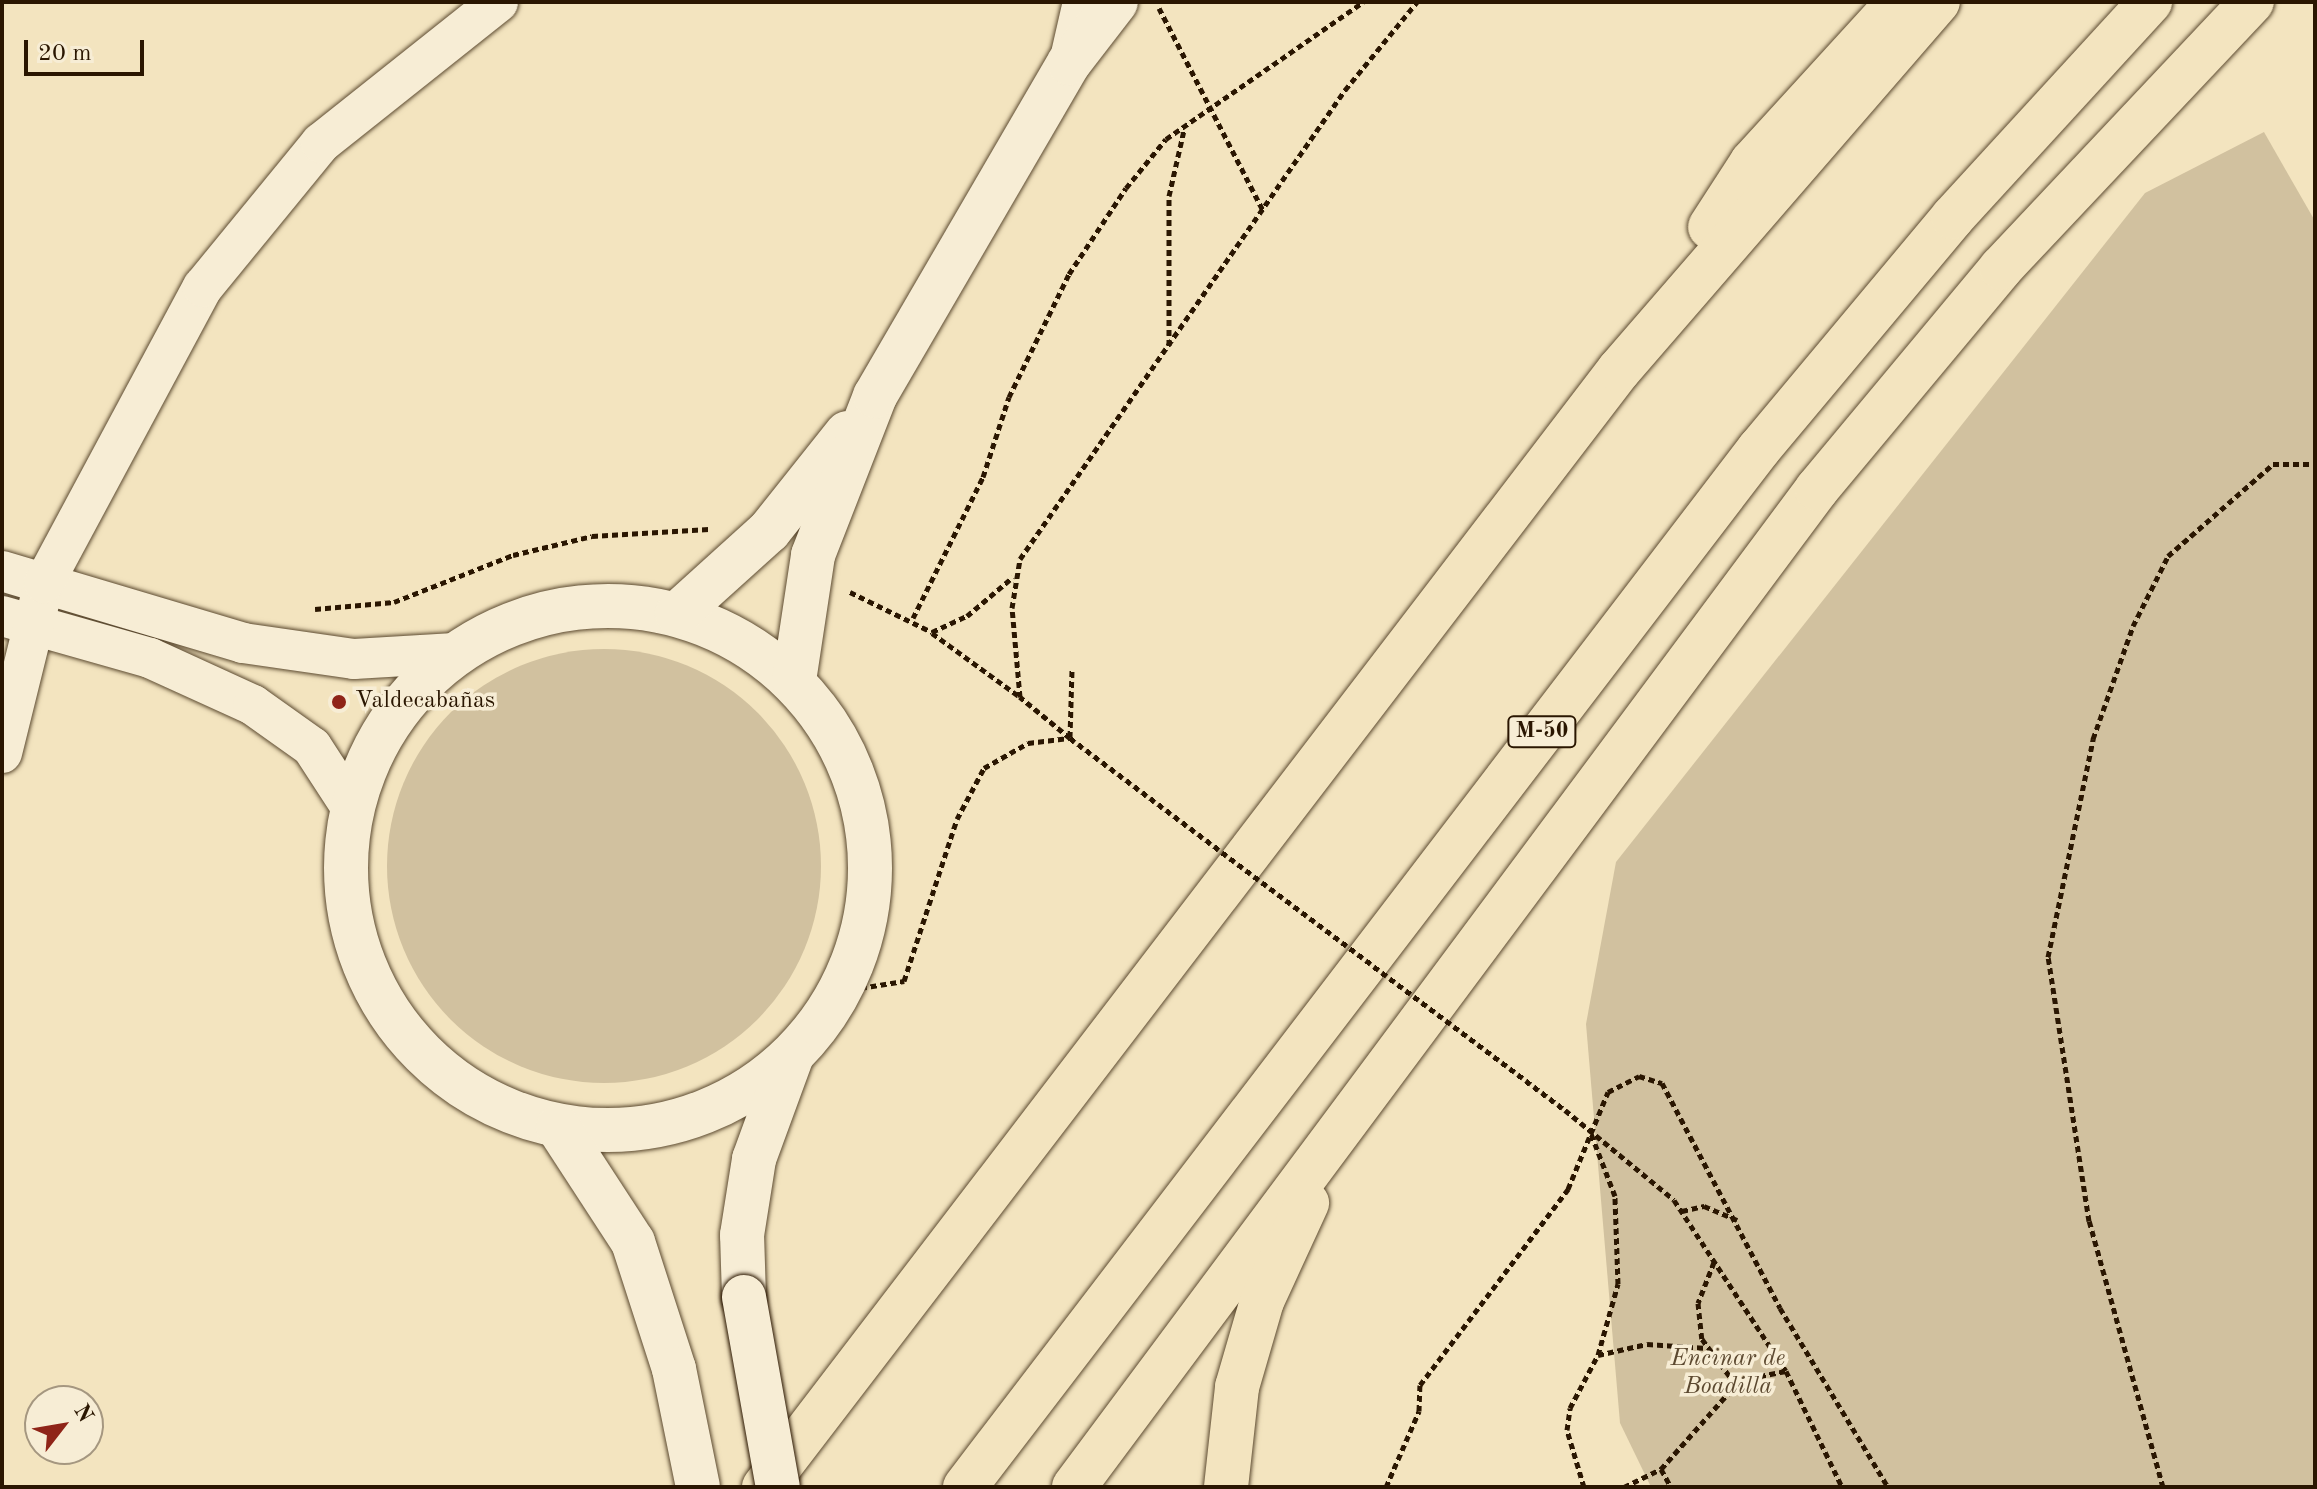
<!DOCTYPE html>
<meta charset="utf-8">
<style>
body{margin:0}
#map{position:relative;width:2317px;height:1489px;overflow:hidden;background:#f3e4bf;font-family:"Old Standard TT",serif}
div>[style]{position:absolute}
.green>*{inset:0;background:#d1c19f}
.round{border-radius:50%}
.path>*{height:5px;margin-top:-2.5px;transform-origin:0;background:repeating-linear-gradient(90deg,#2a1601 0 6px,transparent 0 10px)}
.roads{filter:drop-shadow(0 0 2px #5c4a30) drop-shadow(0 0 2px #5c4a30)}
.street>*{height:40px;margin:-20px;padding:0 20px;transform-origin:20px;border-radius:20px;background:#f7edd5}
.secondary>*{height:44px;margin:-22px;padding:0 22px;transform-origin:22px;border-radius:22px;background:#f7edd5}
.secondary>.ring{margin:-22px;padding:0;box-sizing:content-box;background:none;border:44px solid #f7edd5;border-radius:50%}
.highway>*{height:44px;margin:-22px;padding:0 22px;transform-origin:22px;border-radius:22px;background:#f3e4bf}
.path-bridge>*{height:5px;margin-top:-2.5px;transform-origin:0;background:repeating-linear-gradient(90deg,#2a1601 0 6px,transparent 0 10px)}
.bridges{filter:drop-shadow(0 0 2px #2a1601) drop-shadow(0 0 2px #2a1601)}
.secondary-bridge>*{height:44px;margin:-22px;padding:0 22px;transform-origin:22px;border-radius:22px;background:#f7edd5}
.dots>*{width:22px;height:22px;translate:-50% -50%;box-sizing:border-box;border:4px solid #f7edd5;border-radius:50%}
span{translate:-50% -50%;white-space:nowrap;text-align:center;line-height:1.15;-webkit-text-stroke:7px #f7edd5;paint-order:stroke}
.shield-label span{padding:2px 6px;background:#f7edd5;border:2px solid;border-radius:6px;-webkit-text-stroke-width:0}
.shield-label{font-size:22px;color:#2a1601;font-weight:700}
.poi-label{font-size:24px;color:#2a1601}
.left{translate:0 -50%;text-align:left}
.park-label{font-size:24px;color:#5c4930;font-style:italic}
.frame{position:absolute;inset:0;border:4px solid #2a1601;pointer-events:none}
.north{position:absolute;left:24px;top:1385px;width:80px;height:80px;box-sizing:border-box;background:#f7edd5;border:2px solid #a59780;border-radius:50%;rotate:59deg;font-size:22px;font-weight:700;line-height:32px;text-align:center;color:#2a1601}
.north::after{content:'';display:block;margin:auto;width:28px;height:36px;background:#8f2418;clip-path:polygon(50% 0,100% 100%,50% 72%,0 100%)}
.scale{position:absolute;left:24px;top:40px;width:120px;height:36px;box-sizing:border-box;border:4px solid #2a1601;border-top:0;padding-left:10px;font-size:24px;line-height:28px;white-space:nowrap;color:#2a1601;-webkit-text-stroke:6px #f7edd5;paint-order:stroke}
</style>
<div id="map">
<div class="green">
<i style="clip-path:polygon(2264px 132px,2315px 221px,2315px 1487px,1651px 1487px,1620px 1423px,1586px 1024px,1616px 862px,2145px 193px)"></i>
<i class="round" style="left:387px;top:649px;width:434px;height:434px"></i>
</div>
<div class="path">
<i style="left:1159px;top:8px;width:227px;rotate:62.8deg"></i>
<i style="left:1169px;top:346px;width:150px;rotate:-90deg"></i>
<i style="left:1169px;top:196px;width:68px;rotate:-77.2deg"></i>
<i style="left:850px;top:592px;width:91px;rotate:26deg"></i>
<i style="left:932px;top:632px;width:38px;rotate:-25deg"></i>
<i style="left:967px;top:616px;width:60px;rotate:-40.3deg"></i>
<i style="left:315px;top:609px;width:79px;rotate:-5.1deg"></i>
<i style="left:394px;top:602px;width:128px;rotate:-21.6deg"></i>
<i style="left:513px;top:555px;width:81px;rotate:-13.5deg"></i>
<i style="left:592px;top:536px;width:117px;rotate:-3.4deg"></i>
<i style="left:913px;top:618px;width:157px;rotate:-63.6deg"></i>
<i style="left:983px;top:477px;width:84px;rotate:-72deg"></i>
<i style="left:1009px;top:397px;width:137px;rotate:-64deg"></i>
<i style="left:1069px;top:274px;width:103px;rotate:-56.5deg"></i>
<i style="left:1126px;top:188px;width:63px;rotate:-50.8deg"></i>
<i style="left:1166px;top:139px;width:240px;rotate:-34.8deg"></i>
<i style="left:932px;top:633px;width:109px;rotate:36deg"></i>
<i style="left:1070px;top:737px;width:68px;rotate:-88.3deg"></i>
<i style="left:1070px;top:738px;width:65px;rotate:-140.6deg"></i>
<i style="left:1020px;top:697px;width:89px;rotate:-95.1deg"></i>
<i style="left:1012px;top:608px;width:50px;rotate:-80.7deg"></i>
<i style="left:1020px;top:559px;width:571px;rotate:-55.28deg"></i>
<i style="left:1345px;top:90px;width:114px;rotate:-50.7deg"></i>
<i style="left:841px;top:991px;width:64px;rotate:-9deg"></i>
<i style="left:904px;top:981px;width:170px;rotate:-71.9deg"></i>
<i style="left:957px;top:819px;width:58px;rotate:-62.1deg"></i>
<i style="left:984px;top:768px;width:51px;rotate:-29.6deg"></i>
<i style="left:1028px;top:743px;width:41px;rotate:-7deg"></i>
<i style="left:1565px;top:1110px;width:141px;rotate:39.5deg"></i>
<i style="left:1674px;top:1200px;width:204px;rotate:56.8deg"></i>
<i style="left:1786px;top:1371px;width:129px;rotate:64.2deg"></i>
<i style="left:1682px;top:1211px;width:23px;rotate:-13deg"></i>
<i style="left:1704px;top:1206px;width:36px;rotate:23deg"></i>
<i style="left:1714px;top:1262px;width:44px;rotate:111.3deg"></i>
<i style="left:1698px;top:1303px;width:36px;rotate:84deg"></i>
<i style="left:1702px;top:1339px;width:57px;rotate:53.5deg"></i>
<i style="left:1598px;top:1355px;width:50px;rotate:-12.7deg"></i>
<i style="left:1647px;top:1344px;width:60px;rotate:3.8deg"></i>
<i style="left:1661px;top:1469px;width:21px;rotate:61deg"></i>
<i style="left:1386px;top:1487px;width:83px;rotate:-66.5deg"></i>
<i style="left:1419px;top:1411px;width:26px;rotate:-88deg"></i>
<i style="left:1420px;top:1385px;width:246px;rotate:-52.9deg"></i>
<i style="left:1568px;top:1189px;width:105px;rotate:-67.6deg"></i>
<i style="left:1608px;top:1092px;width:35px;rotate:-27deg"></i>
<i style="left:1639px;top:1076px;width:24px;rotate:17deg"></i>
<i style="left:1662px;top:1083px;width:254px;rotate:62.3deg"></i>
<i style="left:1780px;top:1308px;width:209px;rotate:58.9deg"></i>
<i style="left:1584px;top:1487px;width:59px;rotate:-106.6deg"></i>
<i style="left:1567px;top:1430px;width:22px;rotate:-82deg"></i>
<i style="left:1570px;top:1408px;width:60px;rotate:-62.2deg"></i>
<i style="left:1598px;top:1355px;width:74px;rotate:-74.3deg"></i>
<i style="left:1618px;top:1284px;width:88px;rotate:-92deg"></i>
<i style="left:1615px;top:1196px;width:70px;rotate:-111deg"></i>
<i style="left:1624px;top:1487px;width:41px;rotate:-25.9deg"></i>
<i style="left:1661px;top:1469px;width:119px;rotate:-48.4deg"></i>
<i style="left:1740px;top:1380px;width:47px;rotate:-11.1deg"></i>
<i style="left:2163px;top:1487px;width:276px;rotate:-105.5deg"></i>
<i style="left:2089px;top:1221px;width:267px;rotate:-98.8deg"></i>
<i style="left:2048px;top:957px;width:223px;rotate:-78.3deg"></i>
<i style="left:2093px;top:739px;width:120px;rotate:-70.5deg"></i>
<i style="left:2133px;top:626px;width:78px;rotate:-63.4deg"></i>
<i style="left:2168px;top:556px;width:140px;rotate:-41.2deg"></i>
<i style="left:2273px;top:464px;width:42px"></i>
</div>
<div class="roads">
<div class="street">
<i style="left:1069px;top:63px;width:63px;rotate:-77.1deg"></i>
<i style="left:2px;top:571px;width:252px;rotate:16.6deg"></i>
<i style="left:243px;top:643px;width:112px;rotate:8.2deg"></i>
<i style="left:354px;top:659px;width:101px;rotate:-3.4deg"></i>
<i style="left:2px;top:616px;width:154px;rotate:15.8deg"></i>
<i style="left:150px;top:658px;width:113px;rotate:24.5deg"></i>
<i style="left:253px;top:705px;width:72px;rotate:35.4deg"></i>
<i style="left:312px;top:747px;width:72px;rotate:57deg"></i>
<i style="left:2px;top:753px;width:175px;rotate:-76.1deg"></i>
<i style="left:44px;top:583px;width:336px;rotate:-61.8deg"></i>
<i style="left:203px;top:287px;width:186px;rotate:-50.7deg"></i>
<i style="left:321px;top:143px;width:226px;rotate:-38.5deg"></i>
</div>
<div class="secondary">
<i class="ring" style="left:346px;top:606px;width:480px;height:480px"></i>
<i style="left:677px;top:614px;width:124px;rotate:-42.1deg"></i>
<i style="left:769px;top:531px;width:125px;rotate:-51.5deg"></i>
<i style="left:794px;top:681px;width:127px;rotate:-81.4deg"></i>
<i style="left:813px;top:555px;width:171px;rotate:-68.7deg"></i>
<i style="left:875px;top:396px;width:385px;rotate:-59.8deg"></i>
<i style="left:1069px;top:63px;width:77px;rotate:-52.4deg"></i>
<i style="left:558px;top:1127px;width:137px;rotate:56.9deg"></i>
<i style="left:633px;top:1242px;width:133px;rotate:72.1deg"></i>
<i style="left:674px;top:1369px;width:120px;rotate:78.5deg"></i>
<i style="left:744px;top:1297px;width:62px;rotate:-91.8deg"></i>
<i style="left:742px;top:1235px;width:77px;rotate:-81deg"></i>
<i style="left:754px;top:1159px;width:108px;rotate:-69.9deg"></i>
</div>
<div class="highway">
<i style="left:1710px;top:227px;width:77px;rotate:-57.1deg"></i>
<i style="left:1752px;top:162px;width:217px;rotate:-47.6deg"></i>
<i style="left:764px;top:1487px;width:1407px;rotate:-52.57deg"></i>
<i style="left:1619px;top:370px;width:487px;rotate:-49.1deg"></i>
<i style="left:965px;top:1487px;width:1307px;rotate:-52.59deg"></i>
<i style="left:1759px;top:449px;width:302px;rotate:-50.1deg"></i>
<i style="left:1953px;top:217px;width:292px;rotate:-47.5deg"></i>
<i style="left:1074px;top:1487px;width:1244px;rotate:-53.33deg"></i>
<i style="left:1817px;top:489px;width:288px;rotate:-50.2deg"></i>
<i style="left:2001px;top:268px;width:366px;rotate:-46.7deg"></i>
<i style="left:1226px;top:1487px;width:101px;rotate:-83.7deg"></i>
<i style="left:1237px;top:1387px;width:90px;rotate:-73.8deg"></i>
<i style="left:1262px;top:1301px;width:108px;rotate:-65.3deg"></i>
</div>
</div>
<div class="path-bridge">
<i style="left:1070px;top:738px;width:619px;rotate:36.93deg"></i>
</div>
<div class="bridges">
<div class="secondary-bridge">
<i style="left:744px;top:1297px;width:193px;rotate:79.9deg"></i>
</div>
</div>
<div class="dots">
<i style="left:339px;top:702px;background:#8f2418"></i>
</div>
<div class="shield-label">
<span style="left:1542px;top:732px">M-50</span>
</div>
<div class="poi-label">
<span class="left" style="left:355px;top:702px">Valdecabañas</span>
</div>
<div class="park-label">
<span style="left:1728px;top:1374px">Encinar de<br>Boadilla</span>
</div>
<div class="frame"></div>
<div class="north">N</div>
<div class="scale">20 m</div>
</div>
